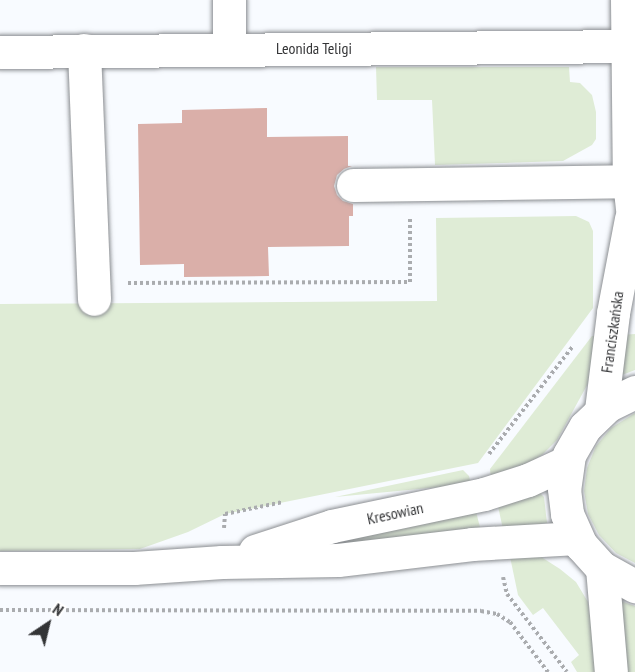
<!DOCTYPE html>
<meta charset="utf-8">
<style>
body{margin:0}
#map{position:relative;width:635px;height:672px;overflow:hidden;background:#f8fbff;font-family:"PT Sans Narrow",sans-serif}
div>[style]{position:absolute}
.green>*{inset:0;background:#dfecd6}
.building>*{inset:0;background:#daafa9}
.path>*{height:4px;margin-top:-2px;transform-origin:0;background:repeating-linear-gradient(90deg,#aaacaf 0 3px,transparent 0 6px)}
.roads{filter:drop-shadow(0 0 2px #8b8e92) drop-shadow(0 0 2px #8b8e92)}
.minor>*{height:33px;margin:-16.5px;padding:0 16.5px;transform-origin:16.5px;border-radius:16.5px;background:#fff}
.major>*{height:33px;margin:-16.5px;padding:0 16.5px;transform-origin:16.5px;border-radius:16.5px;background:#fff}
span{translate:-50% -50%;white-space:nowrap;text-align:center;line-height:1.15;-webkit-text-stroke:5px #fff;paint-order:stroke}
.street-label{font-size:16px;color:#333436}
.north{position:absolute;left:18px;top:594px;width:60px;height:60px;-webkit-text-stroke:4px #fff;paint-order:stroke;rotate:35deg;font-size:16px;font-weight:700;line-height:24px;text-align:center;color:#333436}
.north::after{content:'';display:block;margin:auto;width:21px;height:27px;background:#333436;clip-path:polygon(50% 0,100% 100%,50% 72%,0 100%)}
</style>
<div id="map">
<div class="green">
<i style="clip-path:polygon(376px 67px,569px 67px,570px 82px,580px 83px,592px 95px,596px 112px,596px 139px,592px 145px,563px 161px,435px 165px,432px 100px,377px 100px)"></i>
<i style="clip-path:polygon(576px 216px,589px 222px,593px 231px,593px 308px,478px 463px,225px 514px,188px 532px,140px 549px,0 551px,0 304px,437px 301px,436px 218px)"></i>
<i style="clip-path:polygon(635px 334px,635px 370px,617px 377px,620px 335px)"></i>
<i style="clip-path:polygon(592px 336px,599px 336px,591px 378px,557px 440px,543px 454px,527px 465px,491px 479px,490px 469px)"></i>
<i style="clip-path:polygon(635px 413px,635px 563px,616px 553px,599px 535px,588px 514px,584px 491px,587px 468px,596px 446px,611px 428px)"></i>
<i style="clip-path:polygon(463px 470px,469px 476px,471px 484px,335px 497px)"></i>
<i style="clip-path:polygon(540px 493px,544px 497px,547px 523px,503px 529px,497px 502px)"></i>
<i style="clip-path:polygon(475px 508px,481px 531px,337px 548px,333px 544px,333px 541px)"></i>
<i style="clip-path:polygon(509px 552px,535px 553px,560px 569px,576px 582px,588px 602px,599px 672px,577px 672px,571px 662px,579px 655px,543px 608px,533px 615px,518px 595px)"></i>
<i style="clip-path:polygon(615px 599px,635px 606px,635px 672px,621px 672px)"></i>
</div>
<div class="building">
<i style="clip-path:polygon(267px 108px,267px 137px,348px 136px,348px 166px,352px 166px,344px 169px,337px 175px,334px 186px,337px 195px,343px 201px,353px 204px,353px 216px,349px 216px,349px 246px,268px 247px,269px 276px,184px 277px,184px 264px,140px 265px,138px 124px,182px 123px,182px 110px)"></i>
</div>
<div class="path">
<i style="left:128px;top:283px;width:282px;rotate:-0.2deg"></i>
<i style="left:410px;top:282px;width:64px;rotate:-90deg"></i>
<i style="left:489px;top:454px;width:137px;rotate:-52.1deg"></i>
<i style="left:224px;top:528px;width:14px;rotate:-86deg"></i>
<i style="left:225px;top:514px;width:59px;rotate:-11.7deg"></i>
<i style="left:503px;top:577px;width:17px;rotate:77deg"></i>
<i style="left:507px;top:594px;width:98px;rotate:52.4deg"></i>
<i style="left:0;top:610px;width:481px;rotate:0.1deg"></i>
<i style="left:481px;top:611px;width:16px;rotate:11deg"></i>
<i style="left:497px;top:614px;width:15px;rotate:32deg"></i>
<i style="left:510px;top:622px;width:63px;rotate:52.8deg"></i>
</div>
<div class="roads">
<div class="minor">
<i style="left:627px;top:0;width:181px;rotate:89.4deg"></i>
<i style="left:629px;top:181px;width:55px;rotate:83.8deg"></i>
<i style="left:229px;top:48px;width:48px;rotate:-90deg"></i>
<i style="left:84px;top:50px;width:249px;rotate:87.7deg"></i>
<i style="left:0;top:52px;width:635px;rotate:-0.54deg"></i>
<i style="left:353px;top:185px;width:276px;rotate:-0.8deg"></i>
<i style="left:601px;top:410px;width:98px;rotate:-82.9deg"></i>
<i style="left:613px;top:313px;width:96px;rotate:-79.2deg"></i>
<i style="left:602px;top:568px;width:104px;rotate:85.1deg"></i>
</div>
<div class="major">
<i style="left:635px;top:392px;width:30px;rotate:154deg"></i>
<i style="left:608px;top:405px;width:32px;rotate:136deg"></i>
<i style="left:585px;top:427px;width:32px;rotate:120deg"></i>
<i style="left:569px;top:455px;width:34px;rotate:98deg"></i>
<i style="left:564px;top:489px;width:25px;rotate:83deg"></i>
<i style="left:567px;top:514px;width:34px;rotate:66deg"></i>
<i style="left:581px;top:545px;width:31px;rotate:48deg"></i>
<i style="left:602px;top:568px;width:38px;rotate:29deg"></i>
<i style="left:255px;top:551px;width:81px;rotate:-18deg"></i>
<i style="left:332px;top:526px;width:155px;rotate:-11.9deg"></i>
<i style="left:484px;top:494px;width:46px;rotate:-17.7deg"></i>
<i style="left:528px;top:480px;width:43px;rotate:-24.8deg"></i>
<i style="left:0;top:568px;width:134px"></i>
<i style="left:134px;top:568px;width:88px;rotate:-3.9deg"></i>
<i style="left:222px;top:562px;width:116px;rotate:-1deg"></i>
<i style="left:338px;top:560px;width:135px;rotate:-6.8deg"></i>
<i style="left:472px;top:544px;width:105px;rotate:-3.3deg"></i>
</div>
</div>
<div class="street-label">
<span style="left:314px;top:48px">Leonida Teligi</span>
<span style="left:612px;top:332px;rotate:-82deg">Franciszkańska</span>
<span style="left:395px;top:513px;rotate:-12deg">Kresowian</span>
</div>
<div class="north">N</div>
</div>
